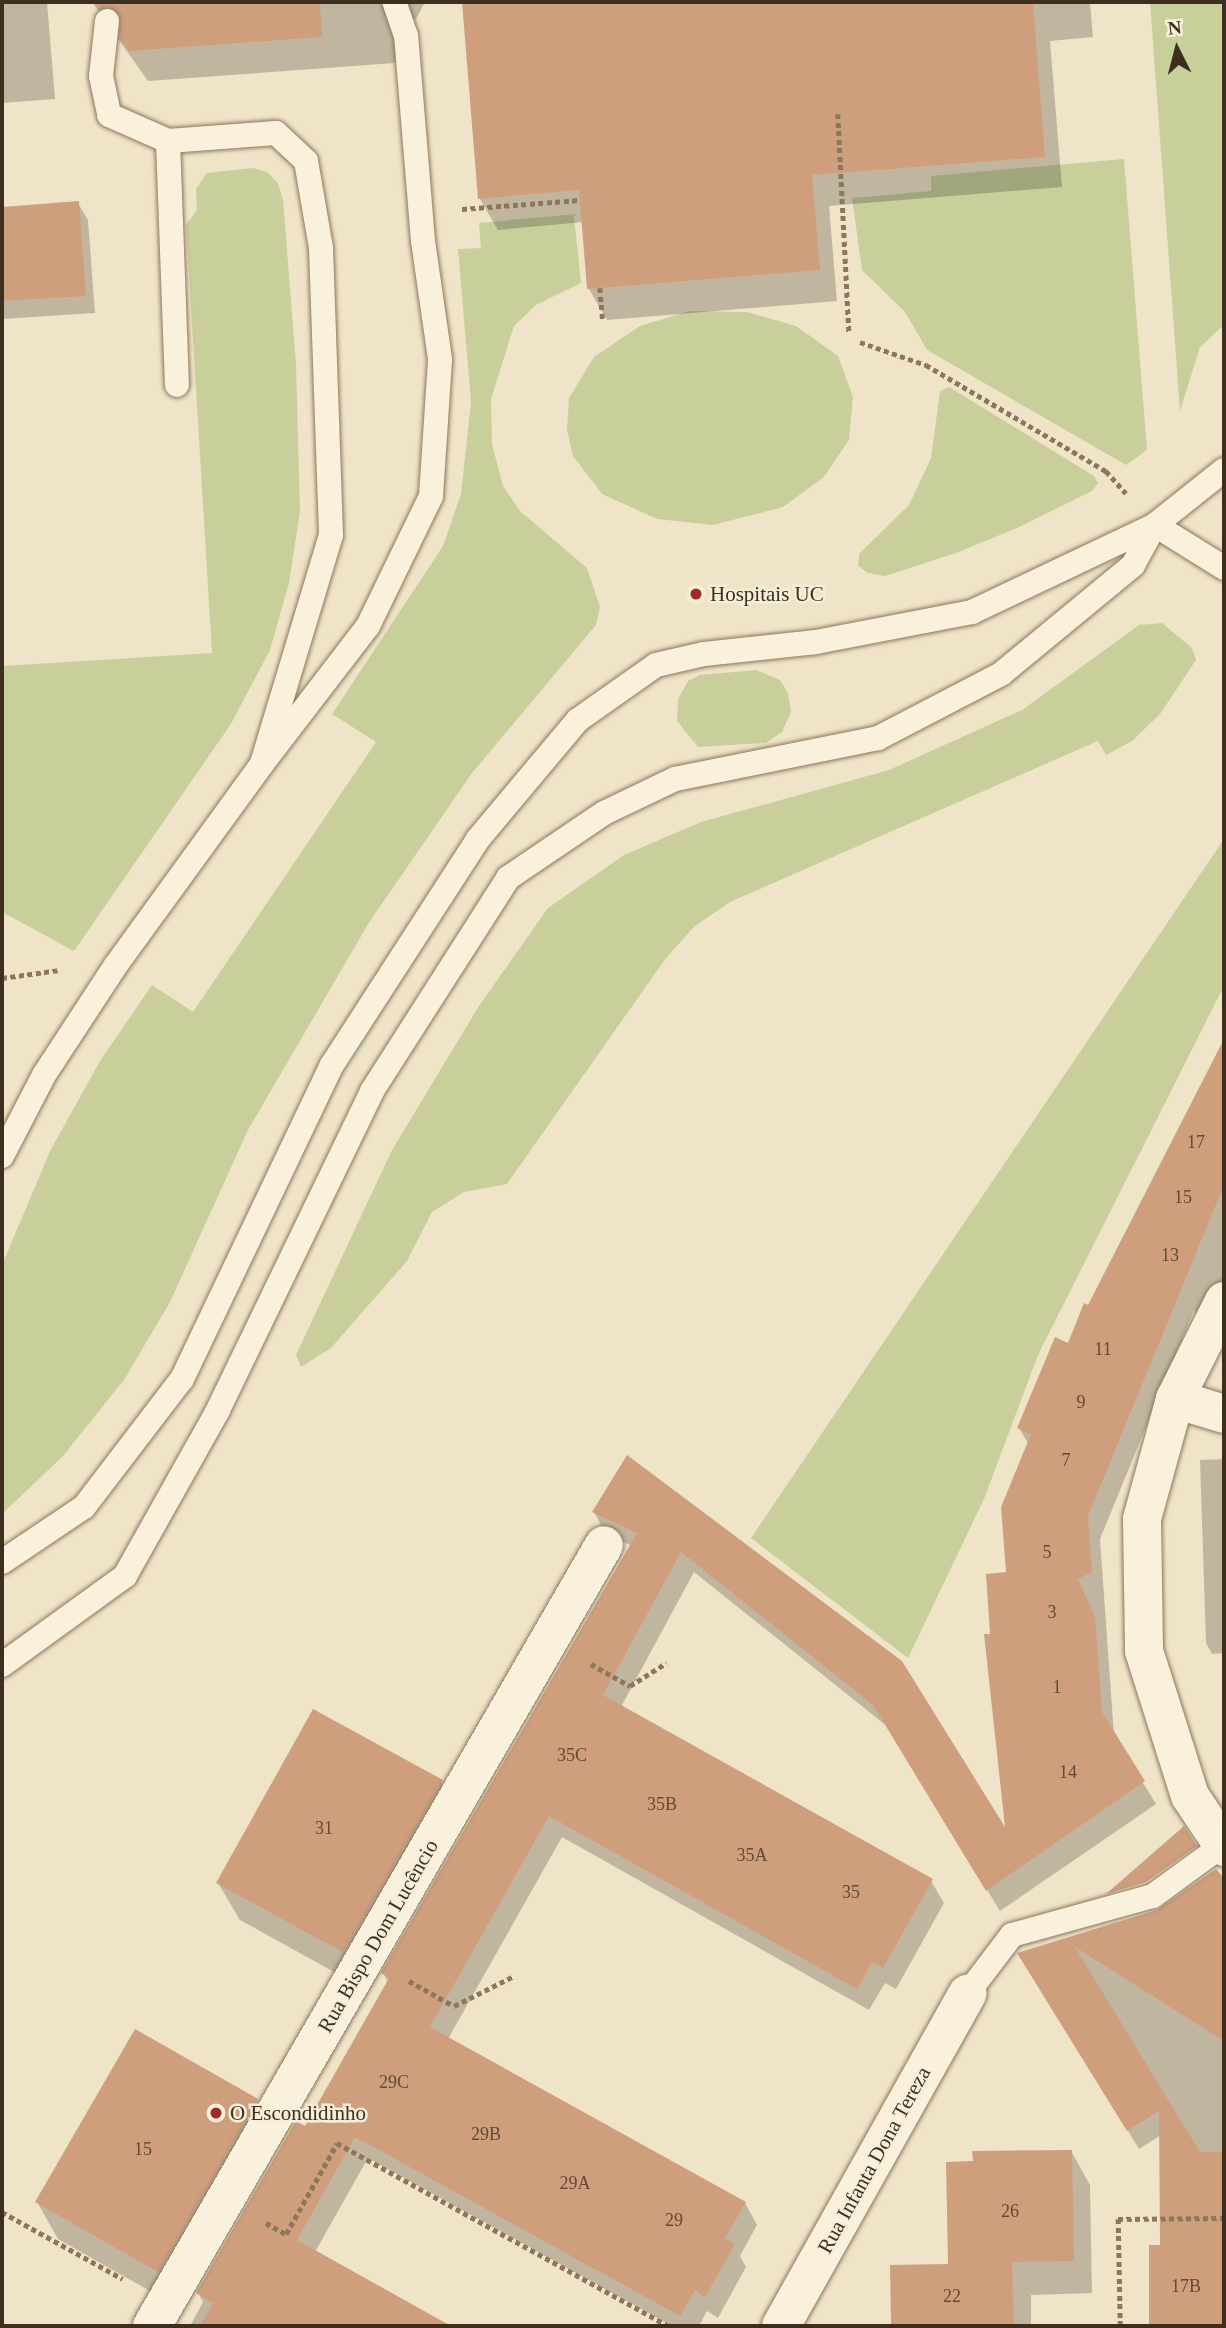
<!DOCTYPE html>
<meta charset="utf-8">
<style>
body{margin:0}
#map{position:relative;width:1226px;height:2328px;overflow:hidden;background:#f0e4c8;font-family:Georgia,serif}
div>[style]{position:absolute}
.green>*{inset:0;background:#c9cf9b}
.shadow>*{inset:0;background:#0003}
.building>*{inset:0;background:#cf9f7d}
.path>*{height:4.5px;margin-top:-2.25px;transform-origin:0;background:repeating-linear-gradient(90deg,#8d765c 0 5px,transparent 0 8.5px)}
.roads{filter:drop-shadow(0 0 2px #8d765c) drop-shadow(0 0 2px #8d765c)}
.service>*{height:24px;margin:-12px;padding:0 12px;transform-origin:12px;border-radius:12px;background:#faf1dc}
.minor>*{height:38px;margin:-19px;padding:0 19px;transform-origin:19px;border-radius:19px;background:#faf1dc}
.dots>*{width:19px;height:19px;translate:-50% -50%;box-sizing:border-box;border:4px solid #f7eed8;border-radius:50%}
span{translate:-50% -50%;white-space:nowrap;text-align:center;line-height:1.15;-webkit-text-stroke:5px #f7eed8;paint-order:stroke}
.number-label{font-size:18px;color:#624a37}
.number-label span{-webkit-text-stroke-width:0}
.poi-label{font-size:21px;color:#3d2e20}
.left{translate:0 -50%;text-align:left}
.street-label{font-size:21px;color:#3d2e20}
.frame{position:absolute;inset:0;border:4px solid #3d2e20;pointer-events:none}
.north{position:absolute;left:1142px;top:14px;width:70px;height:70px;-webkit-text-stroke:5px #f7eed8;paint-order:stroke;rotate:354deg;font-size:19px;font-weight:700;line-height:28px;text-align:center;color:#3d2e20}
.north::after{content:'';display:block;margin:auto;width:24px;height:32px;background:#3d2e20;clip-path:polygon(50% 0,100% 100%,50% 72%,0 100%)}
</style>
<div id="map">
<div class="green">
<i style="clip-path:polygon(1150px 2px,1224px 2px,1224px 325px,1200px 347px,1180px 411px)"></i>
<i style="clip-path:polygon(1124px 159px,1147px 450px,1126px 465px,927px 350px,905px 312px,862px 270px,852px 198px,931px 191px,931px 176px)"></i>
<i style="clip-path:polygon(253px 168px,267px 172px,278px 183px,283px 200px,296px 364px,300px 511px,289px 583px,270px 650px,231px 724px,74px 951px,2px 912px,2px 666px,212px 653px,186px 225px,197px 210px,196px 189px,207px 173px)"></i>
<i style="clip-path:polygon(577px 214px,574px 216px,581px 283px,536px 305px,514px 326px,491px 399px,492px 444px,503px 486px,520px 511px,587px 568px,600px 607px,596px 625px,472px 773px,370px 921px,248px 1130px,170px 1302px,124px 1380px,63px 1456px,2px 1514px,2px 1265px,50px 1151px,100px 1061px,152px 985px,193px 1012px,376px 742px,332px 714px,443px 546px,461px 494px,471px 402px,458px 249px,481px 248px,479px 223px)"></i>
<i style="clip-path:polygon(689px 311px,747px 312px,796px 326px,838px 356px,853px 397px,849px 440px,824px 477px,783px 507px,713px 525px,657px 519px,602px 494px,573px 456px,567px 430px,569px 398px,594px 357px,640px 326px)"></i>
<i style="clip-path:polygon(949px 387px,1094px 476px,1098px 483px,1092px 491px,1019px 527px,956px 553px,885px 576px,868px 573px,858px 566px,859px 554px,909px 505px,931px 458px,940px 391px)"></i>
<i style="clip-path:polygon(1162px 623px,1192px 648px,1196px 660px,1160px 714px,1132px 741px,1106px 755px,1098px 741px,730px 902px,695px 926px,666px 958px,507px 1184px,464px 1192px,432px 1212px,407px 1261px,331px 1348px,301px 1367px,296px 1355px,392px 1150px,479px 1006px,548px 908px,624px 855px,701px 822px,889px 770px,1022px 710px,1139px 625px)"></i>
<i style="clip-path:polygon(756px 670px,780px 680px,788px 693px,791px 712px,782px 732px,766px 743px,698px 747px,677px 721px,678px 699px,688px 681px,700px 675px)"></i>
<i style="clip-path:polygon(1224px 839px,1224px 986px,1038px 1355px,984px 1499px,908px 1658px,751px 1538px)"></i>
</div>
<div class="shadow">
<i style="clip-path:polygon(2px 2px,47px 2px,55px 99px,2px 103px)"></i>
<i style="clip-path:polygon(92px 2px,425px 2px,416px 19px,399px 24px,401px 51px,395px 63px,148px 81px)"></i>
<i style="clip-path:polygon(464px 2px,1090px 2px,1093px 37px,1050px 41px,1062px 187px,829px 206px,837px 301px,607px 320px,589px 289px,584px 222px,498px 230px,480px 199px)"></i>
<i style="clip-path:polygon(78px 203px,88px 220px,95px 313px,2px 319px,2px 209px)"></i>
<i style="clip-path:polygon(1224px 1040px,1224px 1308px,1207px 1333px,1194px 1310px,1100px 1539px,1114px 1735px,1156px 1804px,1000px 1911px,888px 1727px,694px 1572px,621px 1707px,931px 1881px,944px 1903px,896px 1989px,885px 1983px,869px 2010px,562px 1837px,448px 2039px,745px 2203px,757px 2225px,740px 2256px,746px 2267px,718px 2318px,707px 2311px,699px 2326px,672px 2326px,368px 2158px,315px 2252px,448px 2326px,190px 2326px,203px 2302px,198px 2293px,306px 2129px,388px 1982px,383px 1973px,632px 1546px,606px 1534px,594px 1512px,627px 1458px,1007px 1834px,992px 1635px,1008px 1573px,1029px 1445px,1019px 1428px,1089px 1307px)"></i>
<i style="clip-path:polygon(1224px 1459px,1224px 1653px,1212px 1654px,1206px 1643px,1200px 1460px)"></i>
<i style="clip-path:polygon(441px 1781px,463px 1819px,365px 1989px,240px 1920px,218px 1883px)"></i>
<i style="clip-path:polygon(1170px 1904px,1224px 1940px,1224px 2326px,1150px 2326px,1151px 2247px,1162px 2247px,1161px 2135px,1139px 2149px,1020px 1954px,1158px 1912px)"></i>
<i style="clip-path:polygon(257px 2100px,278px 2138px,180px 2308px,58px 2239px,37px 2202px)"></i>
<i style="clip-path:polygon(1071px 2151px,1090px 2185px,1092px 2293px,1031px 2295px,1031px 2326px,893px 2326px,892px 2267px,949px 2266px,974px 2162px)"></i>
</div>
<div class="building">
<i style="clip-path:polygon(94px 2px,320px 2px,322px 37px,129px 51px,120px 39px,120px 14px,109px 6px,99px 9px)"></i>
<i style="clip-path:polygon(462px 2px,1033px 2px,1045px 157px,812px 175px,820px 270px,587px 289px,579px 190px,478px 199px)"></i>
<i style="clip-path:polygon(79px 201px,86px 296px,2px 301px,2px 207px)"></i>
<i style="clip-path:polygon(1224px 1039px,1224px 1185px,1088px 1516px,1092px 1572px,1078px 1579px,1095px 1617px,1102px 1712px,1145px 1781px,986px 1891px,873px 1705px,681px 1552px,603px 1695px,933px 1879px,883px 1968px,872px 1962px,857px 1989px,549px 1816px,430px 2027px,746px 2202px,725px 2238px,735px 2244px,705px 2297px,695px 2290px,680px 2316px,355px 2137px,297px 2240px,451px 2326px,200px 2326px,213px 2303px,196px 2293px,296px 2121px,305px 2126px,389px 1978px,381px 1973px,637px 1533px,592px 1512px,627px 1455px,902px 1661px,1005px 1827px,984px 1634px,990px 1634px,986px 1574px,1006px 1572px,1001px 1507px,1031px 1434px,1017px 1428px,1055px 1337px,1068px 1343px,1084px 1303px,1088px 1305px)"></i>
<i style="clip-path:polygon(313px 1709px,443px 1780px,343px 1952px,216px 1883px)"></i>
<i style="clip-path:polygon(1184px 1826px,1197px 1846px,1146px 1882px,1106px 1894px)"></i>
<i style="clip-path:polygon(1216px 1869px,1224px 1878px,1224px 2041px,1075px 1947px,1200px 2152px,1224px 2152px,1224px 2326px,1149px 2326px,1149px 2245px,1160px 2245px,1159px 2111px,1127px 2131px,1017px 1953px,1157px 1910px)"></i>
<i style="clip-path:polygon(135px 2029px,258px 2099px,158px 2272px,35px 2202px)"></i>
<i style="clip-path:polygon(1072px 2150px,1074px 2261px,1012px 2262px,1014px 2326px,891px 2326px,890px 2265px,948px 2264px,946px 2162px,973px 2161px,972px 2151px)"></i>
</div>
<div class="path">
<i style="left:838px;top:114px;width:219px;rotate:87.1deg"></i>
<i style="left:462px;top:209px;width:118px;rotate:-4.4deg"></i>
<i style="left:600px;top:288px;width:33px;rotate:85deg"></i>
<i style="left:860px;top:342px;width:70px;rotate:19.2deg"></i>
<i style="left:926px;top:365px;width:209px;rotate:30.5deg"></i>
<i style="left:1106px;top:471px;width:30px;rotate:48deg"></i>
<i style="left:2px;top:978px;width:59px;rotate:-7.9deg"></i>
<i style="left:591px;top:1664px;width:45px;rotate:29.4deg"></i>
<i style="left:630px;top:1686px;width:43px;rotate:-32.6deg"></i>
<i style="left:409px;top:1981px;width:51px;rotate:29.1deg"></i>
<i style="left:454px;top:2006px;width:65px;rotate:-26.6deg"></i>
<i style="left:2px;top:2212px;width:138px;rotate:29deg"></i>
<i style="left:266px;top:2223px;width:23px;rotate:29deg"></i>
<i style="left:286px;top:2234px;width:104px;rotate:-60.7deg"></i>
<i style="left:337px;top:2143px;width:379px;rotate:28.9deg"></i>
<i style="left:1120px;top:2326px;width:107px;rotate:-91.1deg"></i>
<i style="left:1118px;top:2219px;width:106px;rotate:-0.5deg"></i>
</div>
<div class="roads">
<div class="service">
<i style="left:107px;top:21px;width:55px;rotate:96.2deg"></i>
<i style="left:101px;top:76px;width:40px;rotate:78deg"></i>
<i style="left:109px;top:115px;width:64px;rotate:23.8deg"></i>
<i style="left:168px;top:141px;width:108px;rotate:-4.2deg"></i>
<i style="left:276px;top:133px;width:41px;rotate:43deg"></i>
<i style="left:306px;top:161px;width:88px;rotate:80.2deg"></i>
<i style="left:321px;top:248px;width:287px;rotate:88deg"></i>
<i style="left:331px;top:535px;width:239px;rotate:106.8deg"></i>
<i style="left:262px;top:764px;width:174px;rotate:-52.5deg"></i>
<i style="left:368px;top:626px;width:144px;rotate:-64.1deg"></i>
<i style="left:431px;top:496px;width:137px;rotate:-86.2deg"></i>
<i style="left:440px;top:359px;width:119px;rotate:-98.2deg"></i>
<i style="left:423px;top:241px;width:206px;rotate:-94.7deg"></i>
<i style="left:406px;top:36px;width:36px;rotate:-109deg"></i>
<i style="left:168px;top:141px;width:244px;rotate:87.9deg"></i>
<i style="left:1155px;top:525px;width:81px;rotate:31.9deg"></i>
<i style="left:2px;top:1156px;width:91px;rotate:-62.6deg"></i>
<i style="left:44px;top:1075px;width:131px;rotate:-56.8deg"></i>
<i style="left:116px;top:965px;width:248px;rotate:-54deg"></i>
<i style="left:2px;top:1562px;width:99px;rotate:-33.9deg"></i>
<i style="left:84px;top:1507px;width:161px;rotate:-52.6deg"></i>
<i style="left:182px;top:1379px;width:348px;rotate:-64.5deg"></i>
<i style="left:332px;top:1065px;width:269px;rotate:-57.1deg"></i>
<i style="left:478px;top:839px;width:155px;rotate:-50deg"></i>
<i style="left:578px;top:720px;width:95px;rotate:-35.2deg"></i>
<i style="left:656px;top:665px;width:49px;rotate:-12.9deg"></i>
<i style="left:704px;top:654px;width:113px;rotate:-6.1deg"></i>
<i style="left:816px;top:642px;width:159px;rotate:-10.9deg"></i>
<i style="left:972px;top:612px;width:203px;rotate:-25.4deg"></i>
<i style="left:1155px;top:525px;width:88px;rotate:-38.6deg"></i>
<i style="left:2px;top:1665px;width:152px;rotate:-35.9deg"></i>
<i style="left:125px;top:1576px;width:190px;rotate:-60.7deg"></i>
<i style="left:218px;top:1410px;width:354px;rotate:-64.2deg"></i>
<i style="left:372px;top:1091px;width:253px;rotate:-57.4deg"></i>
<i style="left:508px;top:878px;width:116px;rotate:-34.1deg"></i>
<i style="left:604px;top:813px;width:79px;rotate:-25.6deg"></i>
<i style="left:675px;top:779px;width:207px;rotate:-11.4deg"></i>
<i style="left:878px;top:738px;width:139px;rotate:-27.5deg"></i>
<i style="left:1001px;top:674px;width:171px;rotate:-39.5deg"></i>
<i style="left:1133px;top:565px;width:46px;rotate:-61.2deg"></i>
<i style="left:967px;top:1994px;width:74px;rotate:-52.7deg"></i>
<i style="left:1012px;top:1935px;width:146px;rotate:-15.5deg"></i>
<i style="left:1153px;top:1896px;width:87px;rotate:-36.1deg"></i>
</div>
<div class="minor">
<i style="left:1224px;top:1301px;width:110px;rotate:116.6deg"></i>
<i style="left:1175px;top:1399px;width:124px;rotate:105.4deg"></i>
<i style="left:1142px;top:1519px;width:132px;rotate:89.1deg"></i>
<i style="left:1144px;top:1651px;width:152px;rotate:72.4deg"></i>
<i style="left:1190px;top:1796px;width:61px;rotate:56.3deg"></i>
<i style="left:1175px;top:1399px;width:51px;rotate:17deg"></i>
<i style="left:152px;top:2326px;width:902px;rotate:-59.94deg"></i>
<i style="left:781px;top:2326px;width:381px;rotate:-60.7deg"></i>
</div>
</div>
<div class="dots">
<i style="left:696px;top:594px;background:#9e2a2b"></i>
<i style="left:216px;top:2113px;background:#9e2a2b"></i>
</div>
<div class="number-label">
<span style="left:1196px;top:1142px">17</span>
<span style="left:1183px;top:1197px">15</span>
<span style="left:1170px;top:1255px">13</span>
<span style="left:1103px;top:1349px">11</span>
<span style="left:1081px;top:1402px">9</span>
<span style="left:1066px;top:1460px">7</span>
<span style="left:1047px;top:1552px">5</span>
<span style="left:1052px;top:1612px">3</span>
<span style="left:1057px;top:1687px">1</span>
<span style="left:572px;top:1755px">35C</span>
<span style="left:1068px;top:1772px">14</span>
<span style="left:662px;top:1804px">35B</span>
<span style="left:324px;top:1828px">31</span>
<span style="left:752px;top:1855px">35A</span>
<span style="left:851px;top:1892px">35</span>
<span style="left:394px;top:2082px">29C</span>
<span style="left:486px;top:2134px">29B</span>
<span style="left:143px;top:2149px">15</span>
<span style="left:575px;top:2183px">29A</span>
<span style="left:1010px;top:2211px">26</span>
<span style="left:674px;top:2220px">29</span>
<span style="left:1186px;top:2286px">17B</span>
<span style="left:952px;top:2296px">22</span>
</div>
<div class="poi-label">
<span class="left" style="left:710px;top:594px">Hospitais UC</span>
<span class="left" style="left:230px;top:2113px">O Escondidinho</span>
</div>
<div class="street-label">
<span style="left:378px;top:1936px;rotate:-60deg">Rua Bispo Dom Lucêncio</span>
<span style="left:874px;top:2160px;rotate:-61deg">Rua Infanta Dona Tereza</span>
</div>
<div class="frame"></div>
<div class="north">N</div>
</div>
